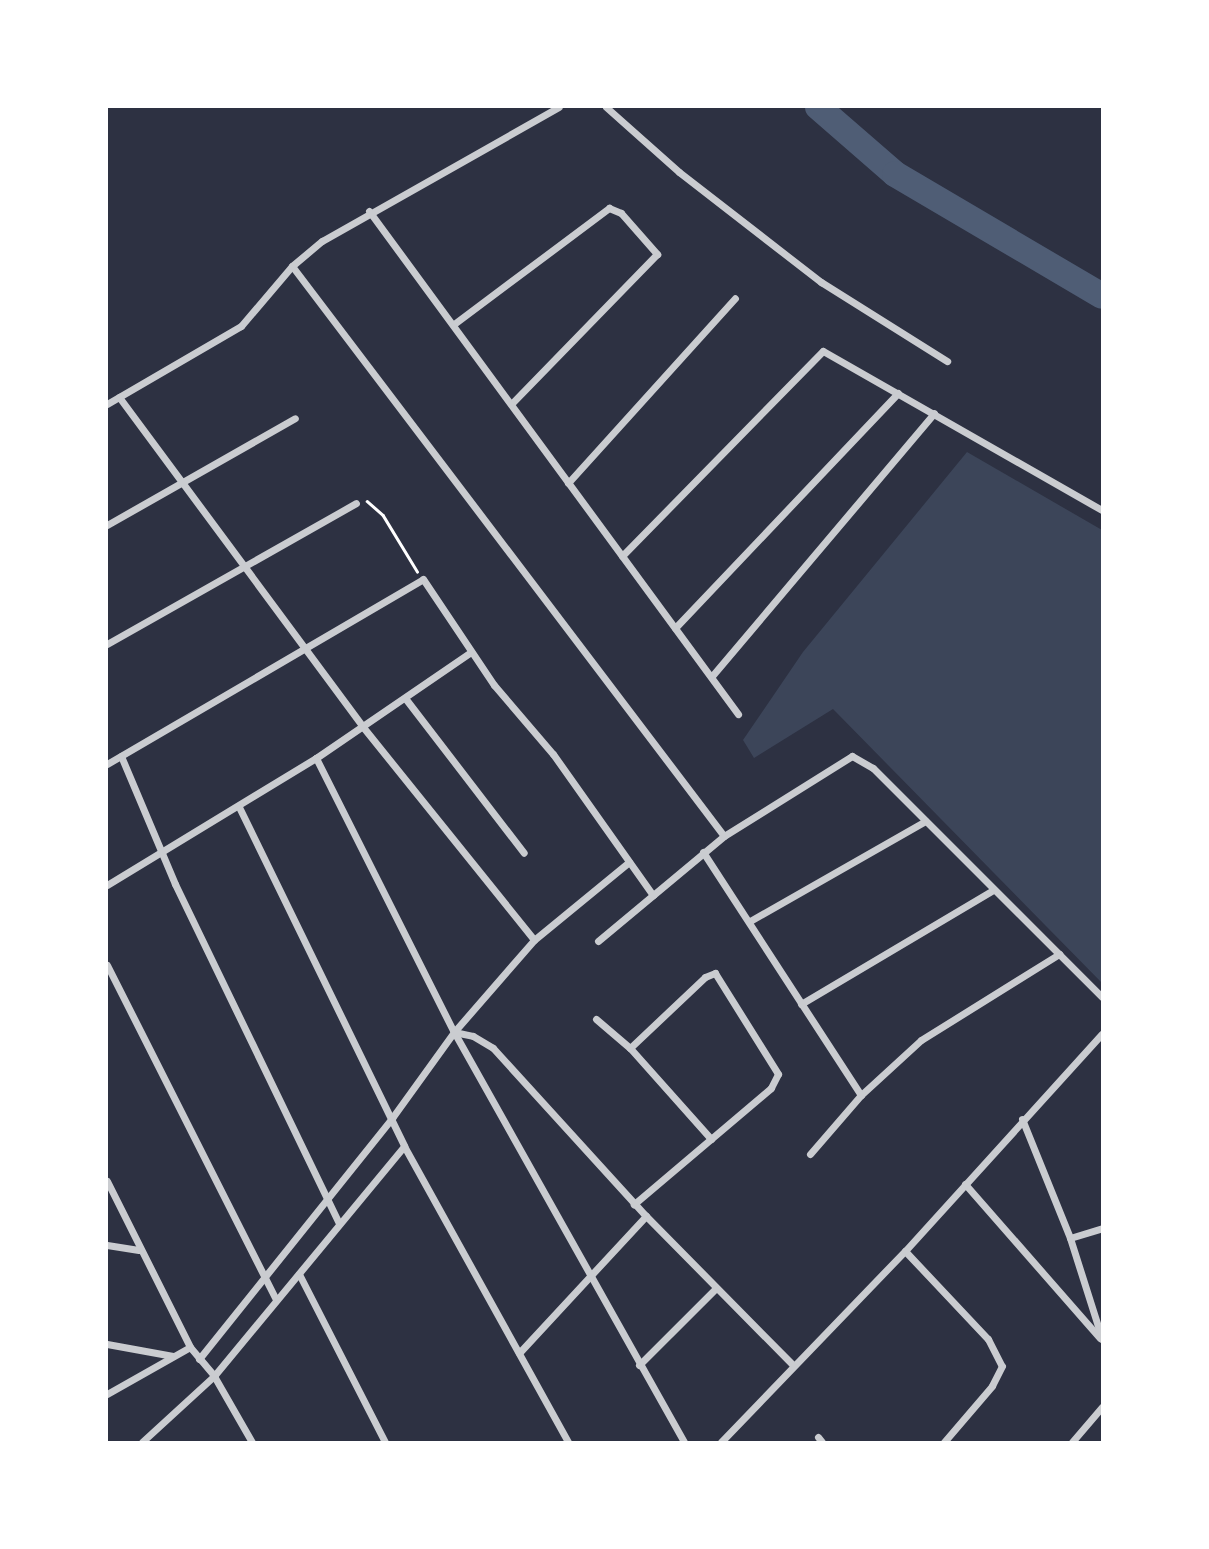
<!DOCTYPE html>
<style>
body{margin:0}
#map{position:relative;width:1209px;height:1549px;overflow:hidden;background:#2d3142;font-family:"Alegreya Sans",sans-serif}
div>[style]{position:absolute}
.green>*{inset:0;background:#3c4559}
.river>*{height:26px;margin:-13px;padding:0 13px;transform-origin:13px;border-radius:13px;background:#4f5d75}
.path>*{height:2.5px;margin:-1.25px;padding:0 1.25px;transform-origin:1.25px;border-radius:1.25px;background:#fff}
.minor>*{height:7px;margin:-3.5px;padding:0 3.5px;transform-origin:3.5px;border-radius:3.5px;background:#caccd0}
span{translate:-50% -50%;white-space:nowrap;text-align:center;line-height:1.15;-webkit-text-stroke:5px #fff;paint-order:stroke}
.frame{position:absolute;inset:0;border:108px solid #fff;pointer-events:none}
</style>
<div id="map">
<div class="green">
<i style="clip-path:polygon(967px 452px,1102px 530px,1102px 983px,833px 709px,754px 758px,743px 740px,803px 652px)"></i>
</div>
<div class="river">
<i style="left:818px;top:107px;width:102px;rotate:41deg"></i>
<i style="left:895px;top:174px;width:240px;rotate:30.5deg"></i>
</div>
<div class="path">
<i style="left:367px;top:501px;width:21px;rotate:41deg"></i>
<i style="left:383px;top:515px;width:66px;rotate:58.7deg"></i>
</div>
<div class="minor">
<i style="left:606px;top:107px;width:98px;rotate:41.7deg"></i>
<i style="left:679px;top:172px;width:180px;rotate:37.8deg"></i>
<i style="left:821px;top:282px;width:149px;rotate:32.1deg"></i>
<i style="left:369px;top:211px;width:624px;rotate:53.74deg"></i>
<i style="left:292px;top:266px;width:715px;rotate:52.84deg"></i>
<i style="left:454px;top:324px;width:194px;rotate:-36.8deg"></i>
<i style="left:609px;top:208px;width:13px;rotate:23deg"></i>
<i style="left:621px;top:213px;width:55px;rotate:48.7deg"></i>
<i style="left:657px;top:254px;width:209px;rotate:134.2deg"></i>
<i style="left:119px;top:397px;width:410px;rotate:53.5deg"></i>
<i style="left:363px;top:727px;width:273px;rotate:51.2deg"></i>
<i style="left:107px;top:404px;width:155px;rotate:-30.2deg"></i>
<i style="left:241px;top:326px;width:79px;rotate:-49.6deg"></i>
<i style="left:292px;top:266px;width:39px;rotate:-40deg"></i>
<i style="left:322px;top:241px;width:272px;rotate:-29.5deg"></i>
<i style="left:568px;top:483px;width:249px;rotate:-47.9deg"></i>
<i style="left:107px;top:525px;width:216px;rotate:-29.6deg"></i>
<i style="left:622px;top:556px;width:287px;rotate:-45.6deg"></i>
<i style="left:823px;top:351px;width:321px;rotate:29.7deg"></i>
<i style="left:675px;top:628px;width:324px;rotate:-46.5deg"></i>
<i style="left:107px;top:644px;width:286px;rotate:-29.5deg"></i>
<i style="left:712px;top:676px;width:344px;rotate:-49.8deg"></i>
<i style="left:405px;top:698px;width:195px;rotate:52.5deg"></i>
<i style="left:121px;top:756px;width:139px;rotate:67.1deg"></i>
<i style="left:175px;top:884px;width:377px;rotate:64.2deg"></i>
<i style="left:316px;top:758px;width:307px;rotate:63.3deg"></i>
<i style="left:454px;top:1032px;width:470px;rotate:60.7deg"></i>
<i style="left:107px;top:764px;width:366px;rotate:-30.3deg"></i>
<i style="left:423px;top:579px;width:128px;rotate:56.2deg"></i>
<i style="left:494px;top:685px;width:91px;rotate:49.5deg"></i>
<i style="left:553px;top:754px;width:173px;rotate:54.7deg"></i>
<i style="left:239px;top:807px;width:377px;rotate:64deg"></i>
<i style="left:404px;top:1146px;width:338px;rotate:61deg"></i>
<i style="left:703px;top:852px;width:290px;rotate:57deg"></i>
<i style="left:107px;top:885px;width:245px;rotate:-31.3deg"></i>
<i style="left:316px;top:758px;width:188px;rotate:-34.4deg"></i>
<i style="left:750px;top:921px;width:202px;rotate:-29.7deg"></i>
<i style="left:598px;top:941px;width:164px;rotate:-39.8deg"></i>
<i style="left:724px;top:836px;width:151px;rotate:-32deg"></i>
<i style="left:852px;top:756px;width:24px;rotate:30deg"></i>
<i style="left:873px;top:768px;width:324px;rotate:45deg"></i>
<i style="left:107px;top:965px;width:375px;rotate:63.2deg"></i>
<i style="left:801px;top:1004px;width:223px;rotate:-30.7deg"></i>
<i style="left:596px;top:1019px;width:45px;rotate:40.5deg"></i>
<i style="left:630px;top:1048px;width:122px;rotate:48.3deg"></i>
<i style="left:454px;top:1032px;width:19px;rotate:12deg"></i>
<i style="left:473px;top:1036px;width:23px;rotate:31deg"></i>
<i style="left:493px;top:1048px;width:227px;rotate:47.7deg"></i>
<i style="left:646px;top:1216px;width:209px;rotate:45.4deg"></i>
<i style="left:630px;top:1048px;width:103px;rotate:-43.4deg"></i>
<i style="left:705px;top:977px;width:11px;rotate:-22deg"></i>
<i style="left:715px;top:973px;width:119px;rotate:58deg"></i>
<i style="left:778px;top:1074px;width:16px;rotate:117deg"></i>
<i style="left:771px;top:1088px;width:180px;rotate:139.7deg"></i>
<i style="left:1022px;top:1119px;width:128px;rotate:68deg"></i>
<i style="left:1070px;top:1238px;width:106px;rotate:72.4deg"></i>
<i style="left:810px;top:1154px;width:78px;rotate:-49.2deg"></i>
<i style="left:861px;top:1095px;width:81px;rotate:-42.5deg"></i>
<i style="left:921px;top:1040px;width:163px;rotate:-31.9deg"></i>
<i style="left:107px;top:1181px;width:186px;rotate:63.4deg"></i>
<i style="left:190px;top:1347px;width:38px;rotate:50deg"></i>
<i style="left:214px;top:1376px;width:76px;rotate:60.1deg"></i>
<i style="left:965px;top:1184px;width:205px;rotate:48.8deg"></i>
<i style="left:1070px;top:1238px;width:34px;rotate:-17deg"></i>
<i style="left:107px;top:1245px;width:32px;rotate:9deg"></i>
<i style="left:905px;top:1251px;width:121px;rotate:46.7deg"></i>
<i style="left:988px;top:1339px;width:30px;rotate:63deg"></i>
<i style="left:1002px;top:1366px;width:22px;rotate:117deg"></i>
<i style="left:992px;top:1386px;width:74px;rotate:130.6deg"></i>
<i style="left:299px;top:1274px;width:189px;rotate:62.9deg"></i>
<i style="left:107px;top:1344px;width:67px;rotate:10.3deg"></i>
<i style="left:519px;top:1353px;width:187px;rotate:-47.2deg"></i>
<i style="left:199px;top:1359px;width:309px;rotate:-51.3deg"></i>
<i style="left:392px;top:1118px;width:106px;rotate:-54.2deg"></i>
<i style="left:454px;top:1032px;width:122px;rotate:-49deg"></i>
<i style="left:534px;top:940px;width:123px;rotate:-39.4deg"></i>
<i style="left:639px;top:1365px;width:109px;rotate:-45deg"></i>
<i style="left:107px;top:1394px;width:95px;rotate:-29.5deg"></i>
<i style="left:818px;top:1437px;width:6px;rotate:51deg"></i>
<i style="left:142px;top:1442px;width:98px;rotate:-42.5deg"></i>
<i style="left:214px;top:1376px;width:298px;rotate:-50.4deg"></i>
<i style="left:721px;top:1442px;width:265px;rotate:-46.1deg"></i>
<i style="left:905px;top:1251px;width:293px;rotate:-47.8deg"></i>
<i style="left:1072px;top:1442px;width:46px;rotate:-49.4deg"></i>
</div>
<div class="frame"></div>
</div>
